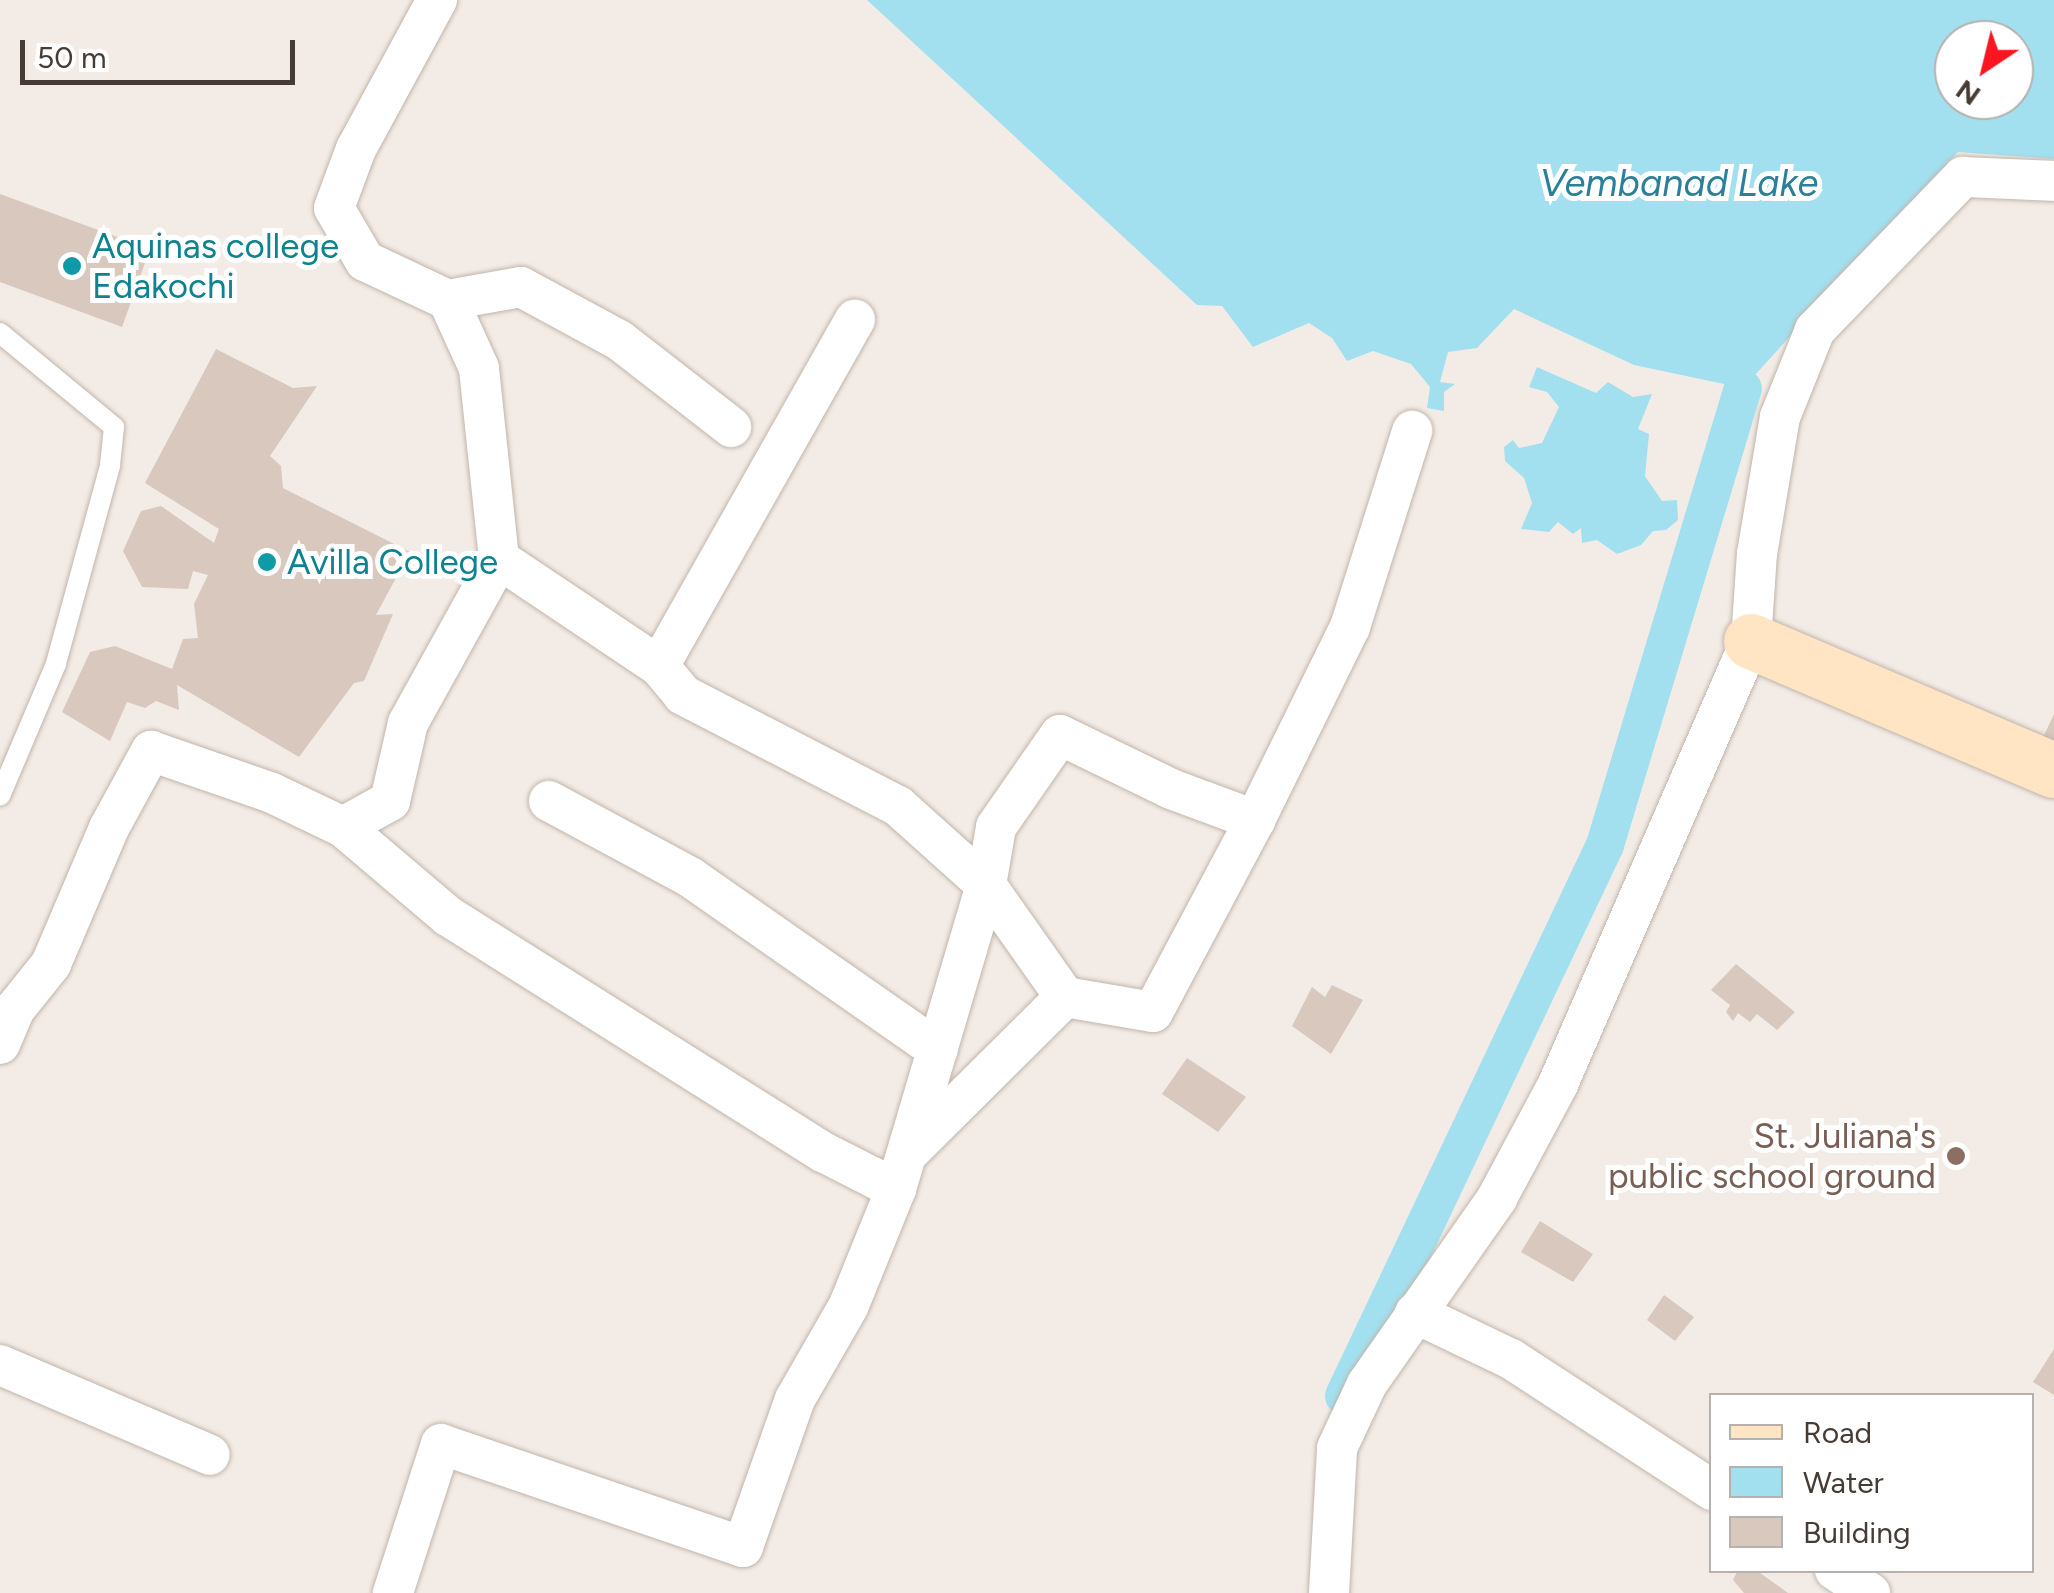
<!DOCTYPE html>
<style>
body{margin:0}
#map{position:relative;width:2054px;height:1593px;overflow:hidden;background:#f3ece6;font-family:Figtree,sans-serif}
div>[style]{position:absolute}
.water>*{inset:0;background:#a2e0f0}
.canal>*{height:38px;margin:-19px;padding:0 19px;transform-origin:19px;border-radius:19px;background:#a2e0f0}
.building>*{inset:0;background:#d8c8be}
.roads{filter:drop-shadow(0 0 2px #c1b5ab) drop-shadow(0 0 2px #c1b5ab)}
.lane>*{height:20px;margin:-10px;padding:0 10px;transform-origin:10px;border-radius:10px;background:#fff}
.street>*{height:40px;margin:-20px;padding:0 20px;transform-origin:20px;border-radius:20px;background:#fff}
.secondary>*{height:55px;margin:-27.5px;padding:0 27.5px;transform-origin:27.5px;border-radius:27.5px;background:#ffe5c4}
.dots>*{width:28px;height:28px;translate:-50% -50%;box-sizing:border-box;border:5px solid #fff;border-radius:50%}
span{translate:-50% -50%;white-space:nowrap;text-align:center;line-height:1.15;-webkit-text-stroke:10px #fff;paint-order:stroke}
.culture-label{font-size:35px;color:#0d838f}
.left{translate:0 -50%;text-align:left}
.education-label{font-size:35px;color:#785e54}
.right{translate:-100% -50%;text-align:right}
.water-label{font-size:38px;color:#2a809a;font-style:italic}
.legend{position:absolute;left:1709px;top:1393px;width:325px;height:180px;box-sizing:border-box;background:#fff;border:2px solid #b5b1ae;margin:0;padding:12px 18px;list-style:none;font-size:30px;color:#463c35}
.legend li{display:flex;align-items:center;gap:20px;height:50px}
.legend b{width:50px;border:2px solid #b5b1ae}
.north{position:absolute;left:1934px;top:20px;width:100px;height:100px;box-sizing:border-box;background:#fff;border:2px solid #b5b1ae;border-radius:50%;rotate:215deg;font-size:28px;font-weight:700;line-height:40px;text-align:center;color:#463c35}
.north::after{content:'';display:block;margin:auto;width:35px;height:45px;background:#fa1621;clip-path:polygon(50% 0,100% 100%,50% 72%,0 100%)}
.scale{position:absolute;left:20px;top:40px;width:275px;height:45px;box-sizing:border-box;border:5px solid #463c35;border-top:0;padding-left:12px;font-size:30px;line-height:35px;white-space:nowrap;color:#463c35;-webkit-text-stroke:8px #fff;paint-order:stroke}
</style>
<div id="map">
<div class="water">
<i style="clip-path:polygon(evenodd,867px 0,2054px 0,2054px 159px,1958px 152px,1743px 388px,1634px 365px,1514px 309px,1477px 348px,1448px 352px,1440px 382px,1455px 384px,1444px 392px,1444px 411px,1427px 408px,1430px 387px,1411px 364px,1373px 351px,1347px 361px,1332px 338px,1309px 323px,1253px 347px,1222px 306px,1197px 305px,867px 0,1954px 40px,2014px 40px,2014px 100px,1954px 100px,1954px 40px)"></i>
<i style="clip-path:polygon(1537px 367px,1596px 393px,1608px 382px,1633px 397px,1652px 394px,1638px 429px,1649px 434px,1645px 476px,1662px 501px,1677px 500px,1678px 520px,1666px 530px,1653px 531px,1641px 545px,1617px 554px,1597px 540px,1582px 543px,1581px 528px,1573px 534px,1558px 522px,1549px 532px,1521px 529px,1532px 503px,1524px 478px,1505px 461px,1504px 447px,1513px 440px,1519px 448px,1542px 443px,1559px 407px,1547px 392px,1529px 387px)"></i>
</div>
<div class="canal">
<i style="left:1344px;top:1396px;width:610px;rotate:-64.65deg"></i>
<i style="left:1605px;top:845px;width:477px;rotate:-73.2deg"></i>
</div>
<div class="building">
<i style="clip-path:polygon(0 194px,150px 249px,122px 327px,0 282px)"></i>
<i style="clip-path:polygon(216px 349px,293px 388px,317px 386px,270px 456px,281px 466px,283px 488px,410px 552px,376px 615px,393px 614px,364px 681px,354px 683px,299px 757px,177px 685px,179px 710px,156px 701px,145px 708px,127px 702px,110px 741px,62px 712px,90px 652px,115px 646px,172px 669px,183px 639px,198px 638px,194px 604px,208px 575px,193px 571px,188px 589px,142px 587px,123px 551px,141px 511px,161px 506px,214px 543px,219px 529px,145px 483px)"></i>
<i style="clip-path:polygon(2054px 714px,2054px 770px,2032px 761px)"></i>
<i style="clip-path:polygon(1736px 964px,1795px 1012px,1777px 1030px,1757px 1014px,1750px 1022px,1738px 1013px,1733px 1021px,1726px 1012px,1730px 1005px,1711px 990px)"></i>
<i style="clip-path:polygon(1332px 985px,1363px 1000px,1331px 1054px,1292px 1026px,1312px 987px,1325px 997px)"></i>
<i style="clip-path:polygon(1187px 1058px,1246px 1097px,1218px 1132px,1162px 1094px)"></i>
<i style="clip-path:polygon(1540px 1221px,1593px 1254px,1573px 1282px,1521px 1252px)"></i>
<i style="clip-path:polygon(1664px 1295px,1694px 1317px,1675px 1341px,1647px 1320px)"></i>
<i style="clip-path:polygon(2054px 1349px,2054px 1395px,2033px 1382px)"></i>
<i style="clip-path:polygon(1738px 1570px,1756px 1570px,1788px 1593px,1744px 1593px,1733px 1580px)"></i>
</div>
<div class="roads">
<div class="lane">
<i style="left:0;top:333px;width:148px;rotate:39.5deg"></i>
<i style="left:114px;top:427px;width:39px;rotate:96deg"></i>
<i style="left:110px;top:466px;width:205px;rotate:105.3deg"></i>
<i style="left:56px;top:664px;width:143px;rotate:113deg"></i>
</div>
<div class="street">
<i style="left:448px;top:300px;width:74px;rotate:-10.1deg"></i>
<i style="left:521px;top:287px;width:111px;rotate:28.4deg"></i>
<i style="left:619px;top:340px;width:142px;rotate:37.8deg"></i>
<i style="left:499px;top:559px;width:192px;rotate:33.8deg"></i>
<i style="left:659px;top:666px;width:38px;rotate:50deg"></i>
<i style="left:683px;top:695px;width:242px;rotate:27.3deg"></i>
<i style="left:898px;top:806px;width:118px;rotate:41.9deg"></i>
<i style="left:986px;top:885px;width:137px;rotate:54.8deg"></i>
<i style="left:1065px;top:997px;width:89px;rotate:9.7deg"></i>
<i style="left:1153px;top:1012px;width:217px;rotate:-62deg"></i>
<i style="left:659px;top:666px;width:398px;rotate:-60.5deg"></i>
<i style="left:549px;top:801px;width:160px;rotate:28.3deg"></i>
<i style="left:690px;top:877px;width:302px;rotate:34.9deg"></i>
<i style="left:343px;top:827px;width:138px;rotate:40.3deg"></i>
<i style="left:448px;top:916px;width:443px;rotate:32.2deg"></i>
<i style="left:823px;top:1152px;width:82px;rotate:26.9deg"></i>
<i style="left:896px;top:1189px;width:127px;rotate:112.1deg"></i>
<i style="left:848px;top:1307px;width:106px;rotate:119.9deg"></i>
<i style="left:795px;top:1399px;width:157px;rotate:109.4deg"></i>
<i style="left:743px;top:1547px;width:319px;rotate:-161.2deg"></i>
<i style="left:441px;top:1444px;width:157px;rotate:107.9deg"></i>
<i style="left:0;top:1044px;width:38px;rotate:-67deg"></i>
<i style="left:15px;top:1009px;width:58px;rotate:-51.3deg"></i>
<i style="left:51px;top:964px;width:148px;rotate:-66.9deg"></i>
<i style="left:109px;top:828px;width:88px;rotate:-61.4deg"></i>
<i style="left:151px;top:751px;width:128px;rotate:19.1deg"></i>
<i style="left:272px;top:793px;width:79px;rotate:25.6deg"></i>
<i style="left:343px;top:827px;width:54px;rotate:-29deg"></i>
<i style="left:390px;top:801px;width:80px;rotate:-77deg"></i>
<i style="left:408px;top:723px;width:188px;rotate:-61deg"></i>
<i style="left:499px;top:559px;width:192px;rotate:-96deg"></i>
<i style="left:479px;top:368px;width:75px;rotate:-114.5deg"></i>
<i style="left:448px;top:300px;width:92px;rotate:-154.8deg"></i>
<i style="left:365px;top:261px;width:61px;rotate:-120.3deg"></i>
<i style="left:334px;top:208px;width:63px;rotate:-69.6deg"></i>
<i style="left:356px;top:149px;width:170px;rotate:-61.5deg"></i>
<i style="left:910px;top:1151px;width:218px;rotate:-44.8deg"></i>
<i style="left:896px;top:1189px;width:317px;rotate:-73.5deg"></i>
<i style="left:986px;top:885px;width:59px;rotate:-80.2deg"></i>
<i style="left:996px;top:827px;width:112px;rotate:-55.2deg"></i>
<i style="left:1060px;top:735px;width:123px;rotate:25.9deg"></i>
<i style="left:1171px;top:789px;width:90px;rotate:20.3deg"></i>
<i style="left:1255px;top:820px;width:215px;rotate:-63.8deg"></i>
<i style="left:1350px;top:627px;width:206px;rotate:-72.4deg"></i>
<i style="left:1415px;top:1313px;width:106px;rotate:25.6deg"></i>
<i style="left:1511px;top:1359px;width:240px;rotate:33.1deg"></i>
<i style="left:0;top:1365px;width:228px;rotate:23.2deg"></i>
<i style="left:1835px;top:1570px;width:42px;rotate:33.3deg"></i>
<i style="left:1329px;top:1593px;width:145px;rotate:-86.8deg"></i>
<i style="left:1337px;top:1448px;width:71px;rotate:-64.9deg"></i>
<i style="left:1367px;top:1384px;width:227px;rotate:-55deg"></i>
<i style="left:1497px;top:1198px;width:129px;rotate:-61.8deg"></i>
<i style="left:1558px;top:1084px;width:483px;rotate:-66.5deg"></i>
<i style="left:1751px;top:641px;width:87px;rotate:-86.1deg"></i>
<i style="left:1757px;top:554px;width:139px;rotate:-80.5deg"></i>
<i style="left:1780px;top:417px;width:94px;rotate:-68.1deg"></i>
<i style="left:1815px;top:330px;width:213px;rotate:-46deg"></i>
<i style="left:1963px;top:177px;width:91px;rotate:2.5deg"></i>
</div>
<div class="secondary">
<i style="left:1751px;top:641px;width:329px;rotate:23.1deg"></i>
</div>
</div>
<div class="dots">
<i style="left:72px;top:266px;background:#0f9aa8"></i>
<i style="left:267px;top:562px;background:#0f9aa8"></i>
<i style="left:1956px;top:1156px;background:#8d6e63"></i>
</div>
<div class="culture-label">
<span class="left" style="left:92px;top:266px">Aquinas college<br>Edakochi</span>
<span class="left" style="left:287px;top:562px">Avilla College</span>
</div>
<div class="education-label">
<span class="right" style="left:1936px;top:1156px">St. Juliana's<br>public school ground</span>
</div>
<div class="water-label">
<span style="left:1679px;top:184px">Vembanad Lake</span>
</div>
<ul class="legend">
<li><b style="height:12px;background:#ffe5c4"></b>Road</li>
<li><b style="height:28px;background:#a2e0f0"></b>Water</li>
<li><b style="height:28px;background:#d8c8be"></b>Building</li>
</ul>
<div class="north">N</div>
<div class="scale">50 m</div>
</div>
